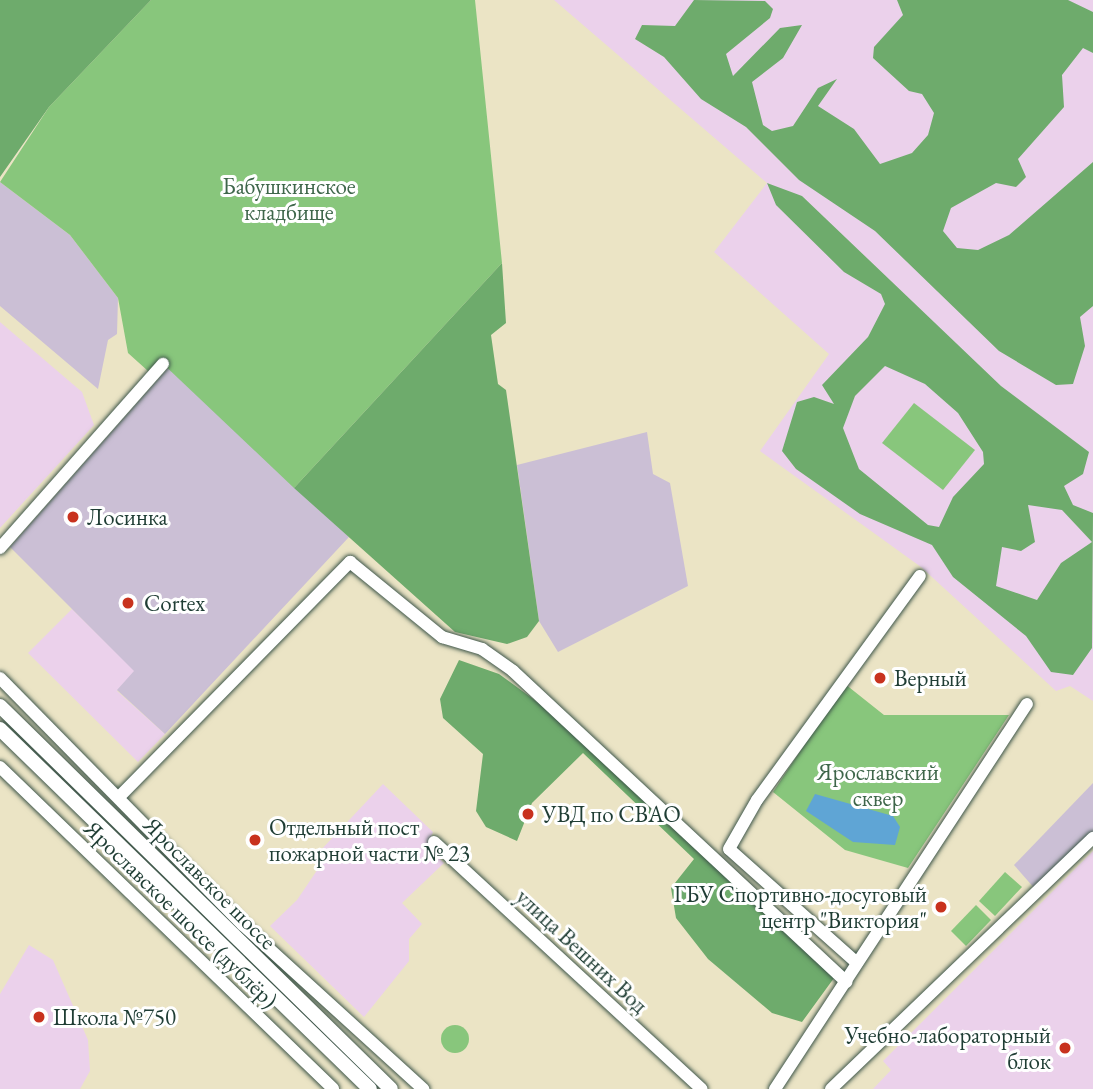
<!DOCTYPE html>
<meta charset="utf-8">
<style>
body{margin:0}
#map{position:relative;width:1093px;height:1089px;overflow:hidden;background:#ebe4c5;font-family:"EB Garamond",serif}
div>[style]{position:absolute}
.built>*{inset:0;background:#ebd1eb}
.industrial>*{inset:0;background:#cbbfd5}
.green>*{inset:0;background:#88c67c}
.round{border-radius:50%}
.forest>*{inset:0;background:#6eab6c}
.water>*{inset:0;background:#5fa5d5}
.roads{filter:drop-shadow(0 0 2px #3e564a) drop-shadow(0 0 2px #3e564a)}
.minor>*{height:12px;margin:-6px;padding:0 6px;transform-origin:6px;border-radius:6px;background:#fff}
.major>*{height:14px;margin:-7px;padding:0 7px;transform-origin:7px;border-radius:7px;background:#fff}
.dots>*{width:19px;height:19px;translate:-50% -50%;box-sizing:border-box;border:4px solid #fff;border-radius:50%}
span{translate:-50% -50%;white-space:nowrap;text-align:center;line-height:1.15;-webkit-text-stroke:6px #fff;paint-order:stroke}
.park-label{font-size:23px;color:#3e664a}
.poi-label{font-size:23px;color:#1f3d34}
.left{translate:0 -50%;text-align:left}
.right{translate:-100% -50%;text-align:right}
.street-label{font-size:23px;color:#1f3d34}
</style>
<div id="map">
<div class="built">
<i style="clip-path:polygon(554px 0,1093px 0,1093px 701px,1070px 686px,1056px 691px,921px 567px,760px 451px,829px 354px,714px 252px,767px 183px)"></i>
<i style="clip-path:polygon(0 322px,82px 392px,94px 425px,0 528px)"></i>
<i style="clip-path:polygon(72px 609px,135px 671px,117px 691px,165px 734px,138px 762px,28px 653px)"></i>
<i style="clip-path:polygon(383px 784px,433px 832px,427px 847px,444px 863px,402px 903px,422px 924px,409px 939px,409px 961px,364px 1017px,270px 926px,297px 900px,326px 857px,320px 851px)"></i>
<i style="clip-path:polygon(1093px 851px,1093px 1089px,873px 1089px,891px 1070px,883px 1061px)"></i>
<i style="clip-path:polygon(29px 945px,53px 960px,88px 1040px,90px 1071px,80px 1089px,0 1089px,0 994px)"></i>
</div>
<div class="industrial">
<i style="clip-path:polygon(0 182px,70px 235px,118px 298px,117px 334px,108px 340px,98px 389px,0 306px)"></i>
<i style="clip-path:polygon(168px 368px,349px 537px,165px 734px,117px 690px,134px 671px,10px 547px)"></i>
<i style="clip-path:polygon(647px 432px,653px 474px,670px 483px,688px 586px,558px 652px,539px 621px,517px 465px)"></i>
<i style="clip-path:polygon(1093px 783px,1093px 833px,1035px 889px,1014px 865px)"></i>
</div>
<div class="green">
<i style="clip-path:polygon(151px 0,475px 0,502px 263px,294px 488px,160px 361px,148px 371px,128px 353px,118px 298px,70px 235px,0 182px,49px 107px)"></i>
<i style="clip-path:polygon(914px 403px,975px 450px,943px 490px,882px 443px)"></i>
<i style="clip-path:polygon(845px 684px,884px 715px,1009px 715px,908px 868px,845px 850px,773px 792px)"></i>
<i style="clip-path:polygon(1005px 872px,1022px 887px,995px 916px,979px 901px)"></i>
<i style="clip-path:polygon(976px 905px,991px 920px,966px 946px,951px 931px)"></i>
<i class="round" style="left:441px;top:1025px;width:28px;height:28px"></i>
</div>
<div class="forest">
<i style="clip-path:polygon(0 0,151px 0,49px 107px,0 177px)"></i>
<i style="clip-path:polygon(694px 0,765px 1px,773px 9px,770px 18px,726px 54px,733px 76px,780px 28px,802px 25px,783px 58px,752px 82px,763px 125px,772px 131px,793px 126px,818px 88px,837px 79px,818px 106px,854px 129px,880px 164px,912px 153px,928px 135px,934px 113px,922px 94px,909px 91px,873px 58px,874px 47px,903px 15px,897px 0,1068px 0,1093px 12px,1093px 53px,1083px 48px,1062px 75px,1064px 107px,1018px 159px,1026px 177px,1016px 187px,996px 183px,951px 208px,943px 231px,957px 248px,978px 250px,1009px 235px,1093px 162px,1093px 306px,1080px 317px,1085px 346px,1073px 384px,1056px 385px,999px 351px,875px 231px,799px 180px,746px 127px,701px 99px,664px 57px,635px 39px,642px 25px,675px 26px)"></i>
<i style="clip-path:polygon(evenodd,767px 183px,802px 196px,1001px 386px,1089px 452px,1083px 474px,1064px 486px,1073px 505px,1093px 513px,1092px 648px,1073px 675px,1051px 672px,1026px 636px,953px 577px,932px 545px,860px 514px,796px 469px,782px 451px,797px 402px,814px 397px,834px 404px,822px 385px,868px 337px,885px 304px,881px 294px,844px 272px,776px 205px,767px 183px,885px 366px,925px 384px,958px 413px,983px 452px,984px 464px,953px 497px,939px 527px,928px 525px,859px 469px,843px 428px,855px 396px,885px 366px,767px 183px,1028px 505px,1062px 510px,1092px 542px,1061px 563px,1037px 600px,996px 586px,1002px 547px,1021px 551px,1035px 542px,1028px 505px)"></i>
<i style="clip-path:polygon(502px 263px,506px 323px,491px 335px,498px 384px,506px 390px,539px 621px,527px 637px,507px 644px,455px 632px,294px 488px)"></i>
<i style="clip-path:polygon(459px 660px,499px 674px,563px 721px,834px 978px,802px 1022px,772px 1013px,708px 959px,676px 918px,671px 888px,694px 859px,583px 753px,532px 803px,517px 841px,486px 827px,476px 811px,483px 754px,443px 718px,440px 699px)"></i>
</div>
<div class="water">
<i style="clip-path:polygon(815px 794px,893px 816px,900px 827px,895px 845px,853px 842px,806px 811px)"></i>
</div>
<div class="roads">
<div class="minor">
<i style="left:0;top:548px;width:246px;rotate:-48.5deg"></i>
<i style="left:0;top:678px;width:346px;rotate:45.5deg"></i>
<i style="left:243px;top:925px;width:244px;rotate:42.3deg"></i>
<i style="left:0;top:767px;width:463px;rotate:44deg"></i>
<i style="left:119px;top:797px;width:330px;rotate:-45.5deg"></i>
<i style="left:350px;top:562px;width:119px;rotate:39.2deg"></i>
<i style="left:442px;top:637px;width:42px;rotate:16.7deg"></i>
<i style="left:482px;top:649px;width:38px;rotate:35deg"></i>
<i style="left:513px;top:671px;width:456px;rotate:43deg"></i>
<i style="left:434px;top:842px;width:364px;rotate:42.7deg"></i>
<i style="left:857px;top:963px;width:171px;rotate:-138.3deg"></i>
<i style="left:729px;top:849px;width:56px;rotate:-60.3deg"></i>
<i style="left:757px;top:800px;width:277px;rotate:-54deg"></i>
<i style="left:775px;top:1089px;width:460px;rotate:-56.8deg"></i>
<i style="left:831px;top:1089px;width:363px;rotate:-43.8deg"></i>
</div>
<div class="major">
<i style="left:0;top:706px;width:547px;rotate:44.41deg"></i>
<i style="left:0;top:729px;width:516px;rotate:44.22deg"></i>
</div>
</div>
<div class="dots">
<i style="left:73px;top:517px;background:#c8321e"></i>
<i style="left:128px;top:603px;background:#c8321e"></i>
<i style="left:880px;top:678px;background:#c8321e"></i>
<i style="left:528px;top:814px;background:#c8321e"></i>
<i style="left:255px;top:840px;background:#c8321e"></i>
<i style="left:941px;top:907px;background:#c8321e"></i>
<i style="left:39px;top:1017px;background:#c8321e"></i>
<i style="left:1065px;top:1048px;background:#c8321e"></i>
</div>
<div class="park-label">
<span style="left:289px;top:199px">Бабушкинское<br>кладбище</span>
<span style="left:878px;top:785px">Ярославский<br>сквер</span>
</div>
<div class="poi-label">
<span class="left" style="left:87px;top:517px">Лосинка</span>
<span class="left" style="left:144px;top:603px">Cortex</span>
<span class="left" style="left:894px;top:678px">Верный</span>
<span class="left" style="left:542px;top:814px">УВД по СВАО</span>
<span class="left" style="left:269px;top:840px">Отдельный пост<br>пожарной части № 23</span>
<span class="right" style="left:927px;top:907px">ГБУ Спортивно-досуговый<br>центр "Виктория"</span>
<span class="left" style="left:53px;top:1017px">Школа №750</span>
<span class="right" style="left:1051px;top:1048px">Учебно-лабораторный<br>блок</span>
</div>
<div class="street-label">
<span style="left:210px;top:883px;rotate:45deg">Ярославское шоссе</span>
<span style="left:181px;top:914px;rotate:44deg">Ярославское шоссе (дублёр)</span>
<span style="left:582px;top:951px;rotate:43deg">улица Вешних Вод</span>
</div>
</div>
